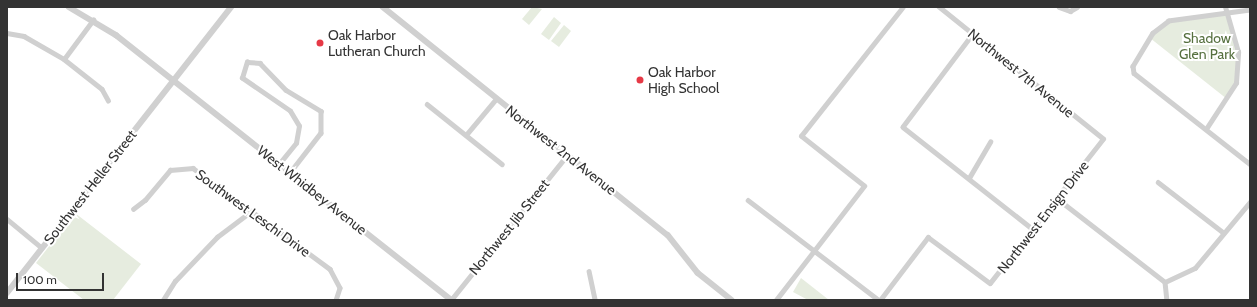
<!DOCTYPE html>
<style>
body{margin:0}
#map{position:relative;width:1257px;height:307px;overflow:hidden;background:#fff;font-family:Cabin,sans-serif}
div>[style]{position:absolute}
.green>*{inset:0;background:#e6ecdf}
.minor>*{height:4.5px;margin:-2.25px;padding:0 2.25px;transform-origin:2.25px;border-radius:2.25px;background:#d0d0d0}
.tertiary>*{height:5.5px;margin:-2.75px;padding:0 2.75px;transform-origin:2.75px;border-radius:2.75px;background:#d0d0d0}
.dots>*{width:11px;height:11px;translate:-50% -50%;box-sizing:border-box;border:2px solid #fff;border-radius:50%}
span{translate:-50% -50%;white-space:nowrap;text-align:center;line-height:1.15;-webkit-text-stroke:4px #fff;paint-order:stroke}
.poi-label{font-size:14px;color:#333}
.left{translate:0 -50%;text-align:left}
.park-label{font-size:14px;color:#56703f}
.street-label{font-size:14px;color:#333}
.frame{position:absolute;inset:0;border:8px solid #333;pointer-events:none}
.scale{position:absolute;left:16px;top:273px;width:88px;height:18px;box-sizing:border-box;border:2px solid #333;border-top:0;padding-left:5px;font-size:12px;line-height:14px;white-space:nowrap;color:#333;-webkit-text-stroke:3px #fff;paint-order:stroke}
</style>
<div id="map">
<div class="green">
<i style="clip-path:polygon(532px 7px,542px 9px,529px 25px,522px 19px)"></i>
<i style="clip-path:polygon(1227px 14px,1238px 52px,1236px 83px,1227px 99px,1150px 38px,1169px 21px)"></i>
<i style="clip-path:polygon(554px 17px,561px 23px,549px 40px,541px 34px)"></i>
<i style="clip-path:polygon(564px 25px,571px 31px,559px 47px,551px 41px)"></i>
<i style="clip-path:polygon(75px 213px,141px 264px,113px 300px,84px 300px,36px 263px)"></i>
<i style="clip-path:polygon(801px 278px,829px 300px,808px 300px,793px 292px)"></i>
</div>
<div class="minor">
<i style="left:1059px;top:7px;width:12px;rotate:20deg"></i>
<i style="left:1070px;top:11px;width:8px;rotate:-30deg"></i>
<i style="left:1250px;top:10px;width:82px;rotate:172.3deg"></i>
<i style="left:1169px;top:21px;width:20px;rotate:143deg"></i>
<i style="left:1153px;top:33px;width:39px;rotate:121deg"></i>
<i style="left:1133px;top:66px;width:7px;rotate:82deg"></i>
<i style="left:1134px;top:73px;width:147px;rotate:38.1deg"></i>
<i style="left:7px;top:33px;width:17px;rotate:10deg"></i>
<i style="left:24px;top:36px;width:46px;rotate:29.9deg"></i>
<i style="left:64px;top:59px;width:48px;rotate:38.3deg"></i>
<i style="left:102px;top:89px;width:13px;rotate:61deg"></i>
<i style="left:973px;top:34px;width:116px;rotate:127deg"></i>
<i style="left:903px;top:127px;width:167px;rotate:38.2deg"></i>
<i style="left:64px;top:59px;width:49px;rotate:-53.4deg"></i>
<i style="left:427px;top:104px;width:96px;rotate:38.7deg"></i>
<i style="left:1206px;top:129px;width:55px;rotate:-56.9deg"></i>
<i style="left:1236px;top:83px;width:31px;rotate:-86deg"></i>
<i style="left:1238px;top:52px;width:47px;rotate:-106.1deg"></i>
<i style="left:466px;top:135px;width:47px;rotate:-50.2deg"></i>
<i style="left:279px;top:164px;width:27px;rotate:-51deg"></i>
<i style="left:296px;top:143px;width:17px;rotate:-80deg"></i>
<i style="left:299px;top:126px;width:17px;rotate:-121deg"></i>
<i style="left:290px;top:111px;width:58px;rotate:-145.5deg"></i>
<i style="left:242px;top:78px;width:17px;rotate:-73deg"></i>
<i style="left:247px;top:62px;width:13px;rotate:4deg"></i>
<i style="left:260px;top:63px;width:37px;rotate:46deg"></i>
<i style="left:286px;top:90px;width:41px;rotate:31deg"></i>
<i style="left:321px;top:111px;width:22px;rotate:90deg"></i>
<i style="left:321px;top:133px;width:51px;rotate:127.8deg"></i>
<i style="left:969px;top:178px;width:42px;rotate:-59.7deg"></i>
<i style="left:1158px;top:182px;width:83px;rotate:37.7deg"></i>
<i style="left:1058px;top:199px;width:135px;rotate:37.8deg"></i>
<i style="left:1165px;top:282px;width:18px;rotate:84deg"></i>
<i style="left:748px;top:200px;width:165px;rotate:37.4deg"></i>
<i style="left:133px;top:209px;width:15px;rotate:-37deg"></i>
<i style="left:145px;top:200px;width:39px;rotate:-50deg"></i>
<i style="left:170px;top:170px;width:23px;rotate:-5deg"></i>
<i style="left:193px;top:168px;width:170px;rotate:36.4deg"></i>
<i style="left:330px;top:269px;width:21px;rotate:62deg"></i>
<i style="left:340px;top:288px;width:13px;rotate:108deg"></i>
<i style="left:7px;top:219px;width:45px;rotate:39.6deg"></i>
<i style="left:589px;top:271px;width:30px;rotate:78deg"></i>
<i style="left:1165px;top:282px;width:33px;rotate:-25deg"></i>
<i style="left:1195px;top:268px;width:86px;rotate:-50.2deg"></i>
<i style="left:163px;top:300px;width:22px;rotate:-58deg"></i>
<i style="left:175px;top:281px;width:61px;rotate:-46.3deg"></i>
<i style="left:217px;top:237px;width:41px;rotate:-37.1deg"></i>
<i style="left:451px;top:300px;width:186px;rotate:-51.3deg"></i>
<i style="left:776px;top:300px;width:144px;rotate:-52.3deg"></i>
<i style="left:864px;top:186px;width:80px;rotate:-141.6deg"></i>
<i style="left:801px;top:136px;width:164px;rotate:-51.7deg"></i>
<i style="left:880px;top:300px;width:79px;rotate:-52.7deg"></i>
<i style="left:928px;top:237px;width:77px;rotate:36.6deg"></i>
<i style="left:990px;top:283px;width:183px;rotate:-51.9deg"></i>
<i style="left:1103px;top:139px;width:211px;rotate:-141.2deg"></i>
</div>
<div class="tertiary">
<i style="left:69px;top:7px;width:55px;rotate:30.8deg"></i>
<i style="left:116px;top:35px;width:427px;rotate:38.3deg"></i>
<i style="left:383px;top:7px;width:365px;rotate:38.7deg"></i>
<i style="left:668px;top:235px;width:48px;rotate:51.7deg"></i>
<i style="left:698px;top:273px;width:43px;rotate:38.5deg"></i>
<i style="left:7px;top:293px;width:363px;rotate:-51.9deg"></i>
</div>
<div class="dots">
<i style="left:320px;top:43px;background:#e63946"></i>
<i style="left:640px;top:80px;background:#e63946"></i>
</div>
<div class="poi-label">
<span class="left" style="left:328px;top:43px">Oak Harbor<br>Lutheran Church</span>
<span class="left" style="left:648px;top:80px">Oak Harbor<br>High School</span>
</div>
<div class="park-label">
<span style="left:1207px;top:46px">Shadow<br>Glen Park</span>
</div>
<div class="street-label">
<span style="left:1021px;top:73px;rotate:39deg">Northwest 7th Avenue</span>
<span style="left:561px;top:150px;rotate:38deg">Northwest 2nd Avenue</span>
<span style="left:90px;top:187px;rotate:-52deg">Southwest Heller Street</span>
<span style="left:312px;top:190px;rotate:38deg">West Whidbey Avenue</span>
<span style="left:253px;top:213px;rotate:36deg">Southwest Leschi Drive</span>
<span style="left:1043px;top:217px;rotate:-52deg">Northwest Ensign Drive</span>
<span style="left:509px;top:227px;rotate:-51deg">Northwest Jib Street</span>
</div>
<div class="frame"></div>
<div class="scale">100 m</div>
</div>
